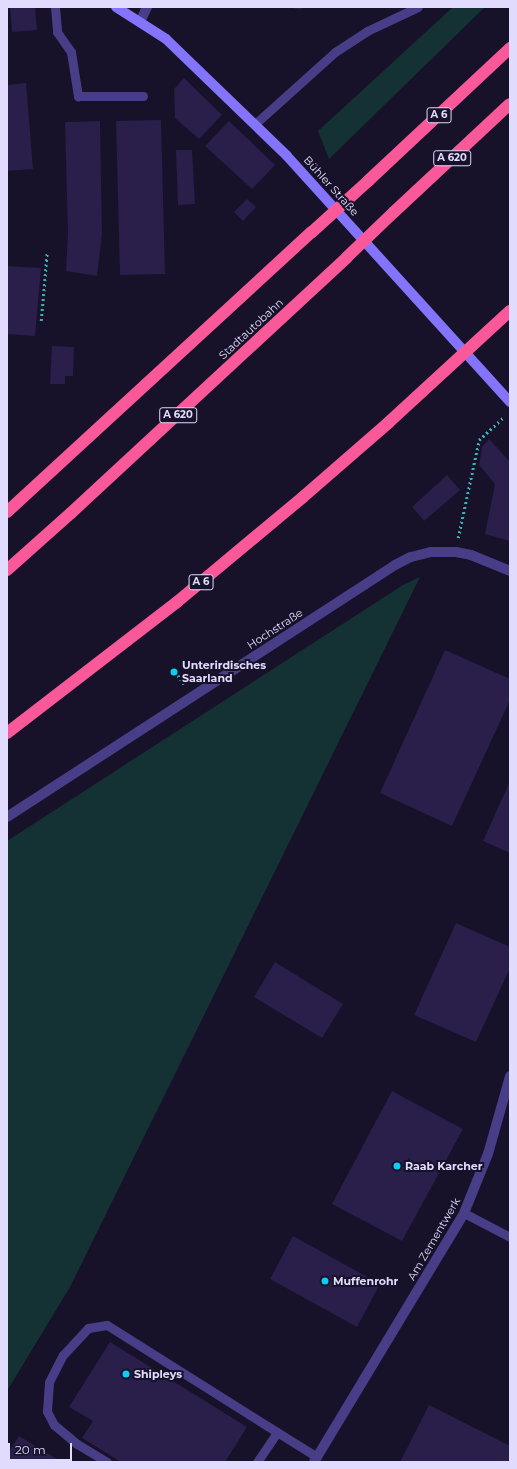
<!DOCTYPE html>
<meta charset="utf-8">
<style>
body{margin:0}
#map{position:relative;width:517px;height:1469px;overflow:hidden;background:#171129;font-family:Montserrat,sans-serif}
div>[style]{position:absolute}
.green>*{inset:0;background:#143233}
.building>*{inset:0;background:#2a1e4a}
.path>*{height:2.5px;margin-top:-1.25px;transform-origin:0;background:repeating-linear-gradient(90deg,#34b6b9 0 2px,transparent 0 5px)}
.service>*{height:9px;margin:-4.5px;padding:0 4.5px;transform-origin:4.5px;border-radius:4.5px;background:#473e87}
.minor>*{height:10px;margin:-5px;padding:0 5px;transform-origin:5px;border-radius:5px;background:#473e87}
.secondary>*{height:10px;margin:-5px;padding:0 5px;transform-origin:5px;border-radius:5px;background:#8374fb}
.motorway>*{height:12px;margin:-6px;padding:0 6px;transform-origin:6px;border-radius:6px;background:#fa5999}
.motorway-bridge>*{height:12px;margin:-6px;padding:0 6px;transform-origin:6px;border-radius:6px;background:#fa5999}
.dots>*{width:11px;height:11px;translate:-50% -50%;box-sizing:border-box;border:2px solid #171129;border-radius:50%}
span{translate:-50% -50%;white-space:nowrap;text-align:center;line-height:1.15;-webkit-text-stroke:4px #171129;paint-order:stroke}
.shield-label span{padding:1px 3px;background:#171129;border:1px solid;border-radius:3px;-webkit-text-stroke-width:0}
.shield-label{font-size:10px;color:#e1dbfe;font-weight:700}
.street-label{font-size:11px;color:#e1dbfe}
.poi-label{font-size:11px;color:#e1dbfe;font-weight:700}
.left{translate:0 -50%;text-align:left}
.frame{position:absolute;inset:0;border:8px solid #e1dbfe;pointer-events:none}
.scale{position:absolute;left:8px;top:1443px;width:64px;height:18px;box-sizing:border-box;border:2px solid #e1dbfe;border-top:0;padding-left:5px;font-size:12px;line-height:14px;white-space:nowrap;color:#e1dbfe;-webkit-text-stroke:3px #171129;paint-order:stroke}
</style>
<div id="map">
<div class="green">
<i style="clip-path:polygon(453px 7px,485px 7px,329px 159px,318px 131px)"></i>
<i style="clip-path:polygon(420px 577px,70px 1287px,7px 1391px,7px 841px,403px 585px)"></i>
</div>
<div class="building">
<i style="clip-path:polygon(10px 7px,35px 7px,37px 30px,12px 32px)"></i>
<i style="clip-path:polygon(288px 7px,302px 7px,301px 10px)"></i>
<i style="clip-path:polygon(184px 78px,222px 115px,199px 139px,175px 118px,174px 89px)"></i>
<i style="clip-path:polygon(26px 83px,33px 169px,7px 171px,7px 85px)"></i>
<i style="clip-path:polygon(161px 120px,165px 274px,120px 275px,116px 121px)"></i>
<i style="clip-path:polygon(100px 121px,102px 234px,97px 276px,66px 271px,68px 233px,65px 122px)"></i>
<i style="clip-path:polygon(229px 121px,275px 165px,252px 189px,205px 146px)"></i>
<i style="clip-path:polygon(176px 150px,192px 150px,195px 204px,178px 205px)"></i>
<i style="clip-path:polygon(247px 199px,256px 207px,243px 221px,234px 212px)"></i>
<i style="clip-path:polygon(7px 266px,41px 268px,35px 336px,7px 334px)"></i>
<i style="clip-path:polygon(52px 346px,74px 347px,73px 376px,65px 376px,65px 384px,50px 384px)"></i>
<i style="clip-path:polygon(489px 439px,510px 462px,510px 541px,485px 534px,495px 484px,479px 465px,482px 447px)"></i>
<i style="clip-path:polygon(447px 475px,460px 490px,424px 521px,412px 507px)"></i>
<i style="clip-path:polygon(445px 650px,510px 679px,510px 700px,452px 826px,380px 793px)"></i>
<i style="clip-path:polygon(510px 781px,510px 853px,483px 841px)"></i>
<i style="clip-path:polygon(456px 923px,510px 947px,510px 968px,476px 1042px,414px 1015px)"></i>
<i style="clip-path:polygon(275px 962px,343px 1004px,322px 1038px,254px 997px)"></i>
<i style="clip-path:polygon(392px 1091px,463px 1129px,402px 1241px,332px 1204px)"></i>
<i style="clip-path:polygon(293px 1236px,380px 1284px,357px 1327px,270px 1279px)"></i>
<i style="clip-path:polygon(110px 1342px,247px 1427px,225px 1462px,121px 1462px,82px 1438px,93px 1421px,69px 1407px)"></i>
<i style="clip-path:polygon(429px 1405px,510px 1446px,510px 1462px,400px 1462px)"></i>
<i style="clip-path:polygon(19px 1436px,62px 1462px,7px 1462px,7px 1455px)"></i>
</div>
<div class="path">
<i style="left:41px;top:321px;width:68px;rotate:-85deg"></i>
<i style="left:458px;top:538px;width:100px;rotate:-77.9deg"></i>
<i style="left:479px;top:440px;width:35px;rotate:-43deg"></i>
<i style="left:175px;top:671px;width:16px;rotate:55deg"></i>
</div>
<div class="service">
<i style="left:55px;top:7px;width:25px;rotate:85deg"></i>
<i style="left:57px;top:32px;width:24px;rotate:55deg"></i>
<i style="left:71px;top:52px;width:45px;rotate:81deg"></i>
<i style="left:78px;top:96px;width:65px"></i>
<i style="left:255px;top:124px;width:108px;rotate:-42deg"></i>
<i style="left:335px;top:52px;width:38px;rotate:-33deg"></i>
<i style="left:367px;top:31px;width:56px;rotate:-25.2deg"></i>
<i style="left:464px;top:1213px;width:52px;rotate:27.6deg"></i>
<i style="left:107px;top:1462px;width:35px;rotate:-149deg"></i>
<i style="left:77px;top:1444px;width:30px;rotate:-140deg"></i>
<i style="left:54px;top:1425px;width:16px;rotate:-117deg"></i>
<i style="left:47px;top:1411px;width:29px;rotate:-86deg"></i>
<i style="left:49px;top:1382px;width:30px;rotate:-63deg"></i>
<i style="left:63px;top:1355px;width:37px;rotate:-47deg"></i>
<i style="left:88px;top:1328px;width:19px;rotate:-9deg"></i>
<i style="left:107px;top:1325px;width:201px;rotate:32.2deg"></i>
<i style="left:257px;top:1462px;width:36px;rotate:-56deg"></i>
<i style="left:277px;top:1432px;width:47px;rotate:32deg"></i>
</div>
<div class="minor">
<i style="left:140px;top:22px;width:17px;rotate:-65deg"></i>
<i style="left:7px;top:817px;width:463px;rotate:-33deg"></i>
<i style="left:395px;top:565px;width:18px;rotate:-27deg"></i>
<i style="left:411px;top:557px;width:21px;rotate:-14deg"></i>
<i style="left:431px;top:552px;width:25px"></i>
<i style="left:456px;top:552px;width:15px;rotate:11deg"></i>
<i style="left:471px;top:555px;width:42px;rotate:22.3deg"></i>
<i style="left:314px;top:1462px;width:291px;rotate:-58.9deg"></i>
<i style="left:464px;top:1213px;width:64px;rotate:-67.9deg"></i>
<i style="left:488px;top:1154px;width:81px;rotate:-74.2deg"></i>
</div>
<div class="secondary">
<i style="left:116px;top:7px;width:59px;rotate:32.6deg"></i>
<i style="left:166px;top:39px;width:168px;rotate:44deg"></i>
<i style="left:287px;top:156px;width:332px;rotate:47.8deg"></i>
</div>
<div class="motorway">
<i style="left:368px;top:181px;width:195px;rotate:-43.1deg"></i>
<i style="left:394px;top:212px;width:158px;rotate:-43deg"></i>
<i style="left:7px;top:512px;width:414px;rotate:-42.6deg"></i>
<i style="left:7px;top:570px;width:86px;rotate:-41.7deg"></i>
<i style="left:71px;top:513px;width:376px;rotate:-42.8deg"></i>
<i style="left:7px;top:733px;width:215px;rotate:-37.6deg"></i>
<i style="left:177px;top:602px;width:164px;rotate:-39.8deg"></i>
<i style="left:303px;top:497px;width:113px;rotate:-41deg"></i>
</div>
<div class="motorway-bridge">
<i style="left:312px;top:232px;width:76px;rotate:-42.3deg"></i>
<i style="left:347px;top:257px;width:65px;rotate:-43.8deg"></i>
<i style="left:388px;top:423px;width:166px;rotate:-42.6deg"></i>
</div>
<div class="dots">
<i style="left:174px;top:672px;background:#0ccdf8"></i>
<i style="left:397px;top:1166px;background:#0ccdf8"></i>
<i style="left:325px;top:1281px;background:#0ccdf8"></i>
<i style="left:126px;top:1374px;background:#0ccdf8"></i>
</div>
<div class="shield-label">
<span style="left:439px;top:115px">A 6</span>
<span style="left:452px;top:158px">A 620</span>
<span style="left:178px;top:415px">A 620</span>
<span style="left:201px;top:582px">A 6</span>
</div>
<div class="street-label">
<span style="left:331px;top:186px;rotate:48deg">Bühler Straße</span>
<span style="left:251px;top:329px;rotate:-43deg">Stadtautobahn</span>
<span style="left:275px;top:629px;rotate:-33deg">Hochstraße</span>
<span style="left:434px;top:1239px;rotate:-60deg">Am Zementwerk</span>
</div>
<div class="poi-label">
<span class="left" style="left:182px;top:672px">Unterirdisches<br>Saarland</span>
<span class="left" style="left:405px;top:1166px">Raab Karcher</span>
<span class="left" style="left:333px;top:1281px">Muffenrohr</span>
<span class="left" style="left:134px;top:1374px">Shipleys</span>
</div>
<div class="frame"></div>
<div class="scale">20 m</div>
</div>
